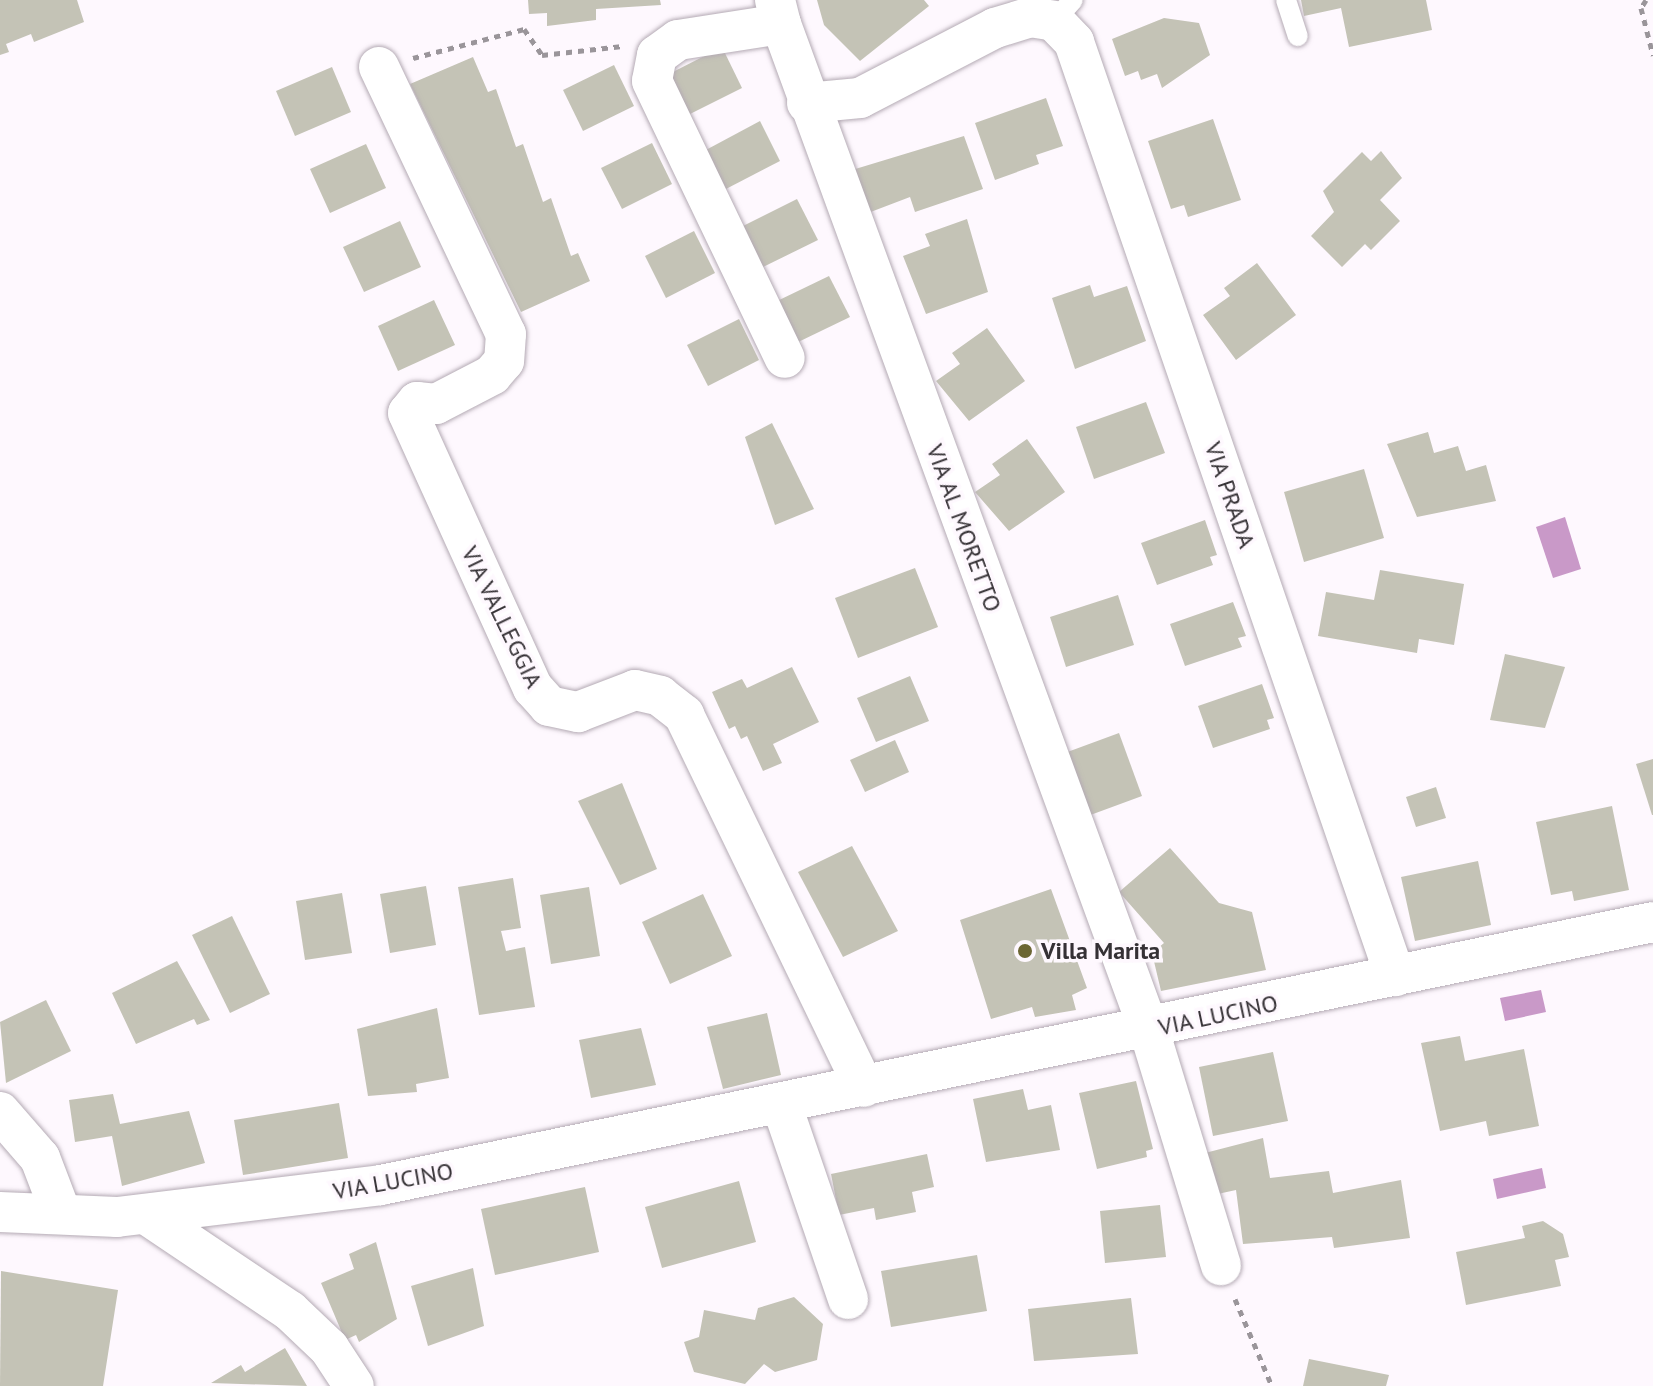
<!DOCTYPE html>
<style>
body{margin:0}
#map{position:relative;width:1653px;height:1386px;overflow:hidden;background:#fef8fe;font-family:"PT Sans",sans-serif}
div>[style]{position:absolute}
.water>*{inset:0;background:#c999c8}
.building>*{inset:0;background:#c4c3b6}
.path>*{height:5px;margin-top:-2.5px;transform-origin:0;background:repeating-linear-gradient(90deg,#9a959a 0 6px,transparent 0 12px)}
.roads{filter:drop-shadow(0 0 2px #b4aab4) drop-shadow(0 0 2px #b4aab4)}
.lane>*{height:20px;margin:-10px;padding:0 10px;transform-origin:10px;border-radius:10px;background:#fff}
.street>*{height:40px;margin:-20px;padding:0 20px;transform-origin:20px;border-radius:20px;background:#fff}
.dots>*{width:22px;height:22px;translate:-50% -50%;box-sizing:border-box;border:4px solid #fef8fe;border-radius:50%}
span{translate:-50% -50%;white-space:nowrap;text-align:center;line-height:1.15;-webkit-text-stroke:7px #fef8fe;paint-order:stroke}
.street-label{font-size:24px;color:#353135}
.poi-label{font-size:24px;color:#353135;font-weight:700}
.left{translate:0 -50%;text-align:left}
</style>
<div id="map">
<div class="water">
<i style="clip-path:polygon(1565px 517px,1581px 569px,1553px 578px,1536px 527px)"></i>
<i style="clip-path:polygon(1541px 990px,1546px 1012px,1505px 1021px,1500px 998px)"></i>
<i style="clip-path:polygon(1542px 1168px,1546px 1188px,1497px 1199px,1493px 1179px)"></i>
</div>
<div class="building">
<i style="clip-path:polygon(0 0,77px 0,84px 22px,34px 42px,31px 34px,6px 44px,9px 52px,0 55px)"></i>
<i style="clip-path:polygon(528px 0,660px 0,661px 5px,596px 9px,596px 20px,547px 26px,547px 13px,529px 14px)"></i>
<i style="clip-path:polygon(817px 0,924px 0,929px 6px,860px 61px,824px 25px)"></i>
<i style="clip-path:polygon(1301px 0,1426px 0,1432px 30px,1349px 47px,1341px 8px,1304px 16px)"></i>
<i style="clip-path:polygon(1164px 18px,1199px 23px,1210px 55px,1162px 88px,1157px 74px,1141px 80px,1138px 71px,1125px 76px,1112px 39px)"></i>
<i style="clip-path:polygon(722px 47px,742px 88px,686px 116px,665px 76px)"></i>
<i style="clip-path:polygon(473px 57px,488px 92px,496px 89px,516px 147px,523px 144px,543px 202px,551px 198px,571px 256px,578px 253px,590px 281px,521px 312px,410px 84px)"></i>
<i style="clip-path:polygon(614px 65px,634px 106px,583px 131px,563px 90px)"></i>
<i style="clip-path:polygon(332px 67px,351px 112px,295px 136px,276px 91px)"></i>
<i style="clip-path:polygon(1046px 98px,1063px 146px,1036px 155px,1039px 164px,995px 180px,975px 123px)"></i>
<i style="clip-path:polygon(1213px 119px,1241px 200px,1188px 217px,1184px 205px,1171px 209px,1148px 141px)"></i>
<i style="clip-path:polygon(760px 121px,780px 161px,724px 190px,704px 151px)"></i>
<i style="clip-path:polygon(964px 136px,983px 189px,915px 212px,910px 197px,868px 213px,852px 170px)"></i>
<i style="clip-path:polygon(652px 143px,672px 184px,622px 209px,601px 168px)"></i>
<i style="clip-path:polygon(366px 144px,386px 188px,330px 213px,310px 169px)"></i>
<i style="clip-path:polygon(1381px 151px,1402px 178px,1380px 200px,1400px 221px,1371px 250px,1365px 244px,1342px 267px,1311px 236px,1334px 212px,1323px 191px,1362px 152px,1371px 161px)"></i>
<i style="clip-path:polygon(797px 199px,818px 240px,761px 268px,741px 227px)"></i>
<i style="clip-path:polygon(967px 219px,988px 292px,926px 314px,903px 256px,930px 246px,925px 234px)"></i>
<i style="clip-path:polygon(400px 221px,421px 267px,364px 292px,343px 247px)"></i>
<i style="clip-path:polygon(694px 231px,715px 273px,666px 298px,645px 256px)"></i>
<i style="clip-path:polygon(1257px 263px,1296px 315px,1236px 360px,1203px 315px,1230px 296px,1224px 288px)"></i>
<i style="clip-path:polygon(829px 276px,850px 317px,792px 345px,773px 303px)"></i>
<i style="clip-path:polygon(1090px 285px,1094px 297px,1127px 286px,1146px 341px,1075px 369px,1052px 298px)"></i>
<i style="clip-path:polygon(434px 300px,455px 345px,398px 371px,378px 326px)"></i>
<i style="clip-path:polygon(739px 319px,759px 360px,708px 386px,687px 345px)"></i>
<i style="clip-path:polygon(987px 328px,1025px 381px,969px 421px,936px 381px,960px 364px,952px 353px)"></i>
<i style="clip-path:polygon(1146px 402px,1165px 453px,1094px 479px,1076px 427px)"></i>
<i style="clip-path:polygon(772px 423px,814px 509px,775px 525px,745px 437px)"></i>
<i style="clip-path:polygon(1428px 432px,1434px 453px,1458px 446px,1466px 471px,1486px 465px,1496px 501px,1417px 517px,1387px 444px)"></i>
<i style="clip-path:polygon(1027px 439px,1065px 492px,1009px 531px,975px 492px,1000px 475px,992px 464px)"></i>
<i style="clip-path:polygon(1364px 469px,1384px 538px,1304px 562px,1284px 492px)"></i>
<i style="clip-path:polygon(1205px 520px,1217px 555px,1210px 557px,1213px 565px,1157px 585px,1141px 543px)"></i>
<i style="clip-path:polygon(915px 568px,938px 627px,858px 658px,835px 598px)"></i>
<i style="clip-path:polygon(1380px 570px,1464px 584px,1454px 645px,1419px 639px,1417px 653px,1318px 636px,1326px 592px,1374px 600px)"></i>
<i style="clip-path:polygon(1118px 595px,1134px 645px,1066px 667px,1050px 617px)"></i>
<i style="clip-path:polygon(1233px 602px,1246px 636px,1238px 638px,1242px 647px,1185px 666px,1170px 624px)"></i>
<i style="clip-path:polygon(1505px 654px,1565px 667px,1545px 728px,1490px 720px)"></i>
<i style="clip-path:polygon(792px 667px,819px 722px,773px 744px,782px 763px,763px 771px,747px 736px,741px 739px,735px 726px,729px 729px,712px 692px,742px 679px,747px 688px)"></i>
<i style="clip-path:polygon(910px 676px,929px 721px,876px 742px,857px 698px)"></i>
<i style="clip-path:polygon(1262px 684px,1274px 718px,1267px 720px,1270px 729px,1213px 748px,1198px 706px)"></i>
<i style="clip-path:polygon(1119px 733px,1142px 796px,1085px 817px,1062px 754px)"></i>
<i style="clip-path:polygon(895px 740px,909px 772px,865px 792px,850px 760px)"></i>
<i style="clip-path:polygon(1653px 759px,1653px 815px,1652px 815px,1636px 764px)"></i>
<i style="clip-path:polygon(622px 783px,657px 869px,620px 885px,578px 801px)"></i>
<i style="clip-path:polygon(1436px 787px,1446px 818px,1416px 827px,1406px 797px)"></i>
<i style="clip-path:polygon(1612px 806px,1629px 890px,1574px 901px,1572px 891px,1551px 895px,1536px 822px)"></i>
<i style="clip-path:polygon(852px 846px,898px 931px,843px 957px,798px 872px)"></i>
<i style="clip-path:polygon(1170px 848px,1219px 903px,1252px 912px,1266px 970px,1161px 991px,1152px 953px,1164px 943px,1119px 892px)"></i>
<i style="clip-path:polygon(1478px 861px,1491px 925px,1415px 941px,1401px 877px)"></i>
<i style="clip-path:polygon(513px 878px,521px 928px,501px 931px,506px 951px,525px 947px,535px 1007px,479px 1015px,458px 887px)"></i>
<i style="clip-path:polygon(426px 886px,436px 945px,390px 953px,380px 894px)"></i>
<i style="clip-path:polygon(589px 887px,600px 956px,551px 964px,540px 895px)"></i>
<i style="clip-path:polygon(1051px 889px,1087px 988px,1072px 995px,1076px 1010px,1035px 1017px,1032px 1007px,991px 1019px,960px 920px)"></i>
<i style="clip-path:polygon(342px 893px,352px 953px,305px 960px,296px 901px)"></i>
<i style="clip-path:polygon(703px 894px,732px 956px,670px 984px,642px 922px)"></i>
<i style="clip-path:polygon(232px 916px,270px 994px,230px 1013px,192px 935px)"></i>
<i style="clip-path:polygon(177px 961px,210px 1020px,197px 1025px,194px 1019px,136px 1044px,112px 993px)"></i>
<i style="clip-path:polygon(46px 1000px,71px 1051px,6px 1083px,0 1022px)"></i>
<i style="clip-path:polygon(437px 1008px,449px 1078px,416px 1084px,417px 1092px,368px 1096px,357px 1029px)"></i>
<i style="clip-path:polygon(767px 1013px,781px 1075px,723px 1089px,707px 1027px)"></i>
<i style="clip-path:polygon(641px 1028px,656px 1085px,591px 1098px,579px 1040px)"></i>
<i style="clip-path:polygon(1460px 1036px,1465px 1061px,1524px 1049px,1539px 1126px,1489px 1136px,1486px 1121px,1440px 1131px,1421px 1043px)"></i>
<i style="clip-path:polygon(1273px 1052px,1288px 1121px,1213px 1136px,1199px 1067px)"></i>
<i style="clip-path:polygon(1136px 1081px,1153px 1149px,1146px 1151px,1147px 1157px,1097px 1169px,1079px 1093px)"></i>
<i style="clip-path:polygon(1023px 1089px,1028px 1110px,1051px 1105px,1060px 1150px,986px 1162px,973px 1099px)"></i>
<i style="clip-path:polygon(113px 1094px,120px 1124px,189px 1111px,205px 1163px,122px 1186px,112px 1136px,75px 1142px,69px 1100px)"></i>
<i style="clip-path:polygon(339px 1103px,348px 1158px,243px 1175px,234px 1120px)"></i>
<i style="clip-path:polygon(1263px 1138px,1270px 1178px,1329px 1171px,1333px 1193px,1401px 1180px,1410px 1238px,1334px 1248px,1332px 1237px,1243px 1244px,1236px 1190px,1213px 1195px,1205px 1153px)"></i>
<i style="clip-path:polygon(927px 1154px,934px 1187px,912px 1192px,916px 1212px,876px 1220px,874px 1208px,839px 1215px,831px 1174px)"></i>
<i style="clip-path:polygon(739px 1181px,756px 1242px,662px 1268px,645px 1207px)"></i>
<i style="clip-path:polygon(585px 1187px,599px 1252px,495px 1275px,481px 1209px)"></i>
<i style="clip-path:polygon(1160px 1205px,1166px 1257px,1105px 1263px,1100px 1211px)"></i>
<i style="clip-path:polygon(1543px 1221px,1563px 1234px,1569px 1257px,1555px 1260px,1561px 1286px,1466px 1305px,1456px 1252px,1525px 1238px,1522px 1226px)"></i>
<i style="clip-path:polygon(376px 1242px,397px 1319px,359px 1342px,356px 1335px,345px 1340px,321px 1283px,354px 1269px,349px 1254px)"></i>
<i style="clip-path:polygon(977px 1255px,987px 1311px,891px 1327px,881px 1271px)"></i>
<i style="clip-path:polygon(473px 1268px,484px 1326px,428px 1346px,411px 1286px)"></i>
<i style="clip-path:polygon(1px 1271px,118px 1290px,103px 1386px,0 1386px)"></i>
<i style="clip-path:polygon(794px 1297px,823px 1324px,817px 1360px,775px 1372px,764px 1364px,745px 1384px,694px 1372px,684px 1342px,699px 1337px,704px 1310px,755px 1320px,758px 1308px)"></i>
<i style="clip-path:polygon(1131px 1298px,1138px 1354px,1034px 1361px,1028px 1309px)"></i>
<i style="clip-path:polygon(285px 1348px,307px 1386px,211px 1383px,241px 1365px,245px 1372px)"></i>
<i style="clip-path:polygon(1309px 1359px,1389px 1375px,1386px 1386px,1303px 1386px)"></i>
</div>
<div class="path">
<i style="left:1646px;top:0;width:9px;rotate:122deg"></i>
<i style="left:1641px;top:8px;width:49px;rotate:75.7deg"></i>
<i style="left:413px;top:58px;width:115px;rotate:-14.6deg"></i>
<i style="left:524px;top:29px;width:32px;rotate:55deg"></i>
<i style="left:542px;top:55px;width:81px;rotate:-6.4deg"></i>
<i style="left:1235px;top:1299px;width:95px;rotate:67deg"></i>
</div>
<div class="roads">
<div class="lane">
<i style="left:1286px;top:0;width:38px;rotate:72deg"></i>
<i style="left:1054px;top:21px;width:28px;rotate:-48deg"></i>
</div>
<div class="street">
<i style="left:775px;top:0;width:25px;rotate:76deg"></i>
<i style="left:781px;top:24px;width:104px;rotate:171.2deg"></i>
<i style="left:678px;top:40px;width:26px;rotate:144deg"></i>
<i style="left:657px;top:55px;width:26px;rotate:101deg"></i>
<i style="left:652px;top:81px;width:307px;rotate:64.4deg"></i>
<i style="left:781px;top:24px;width:1071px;rotate:69.91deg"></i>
<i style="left:1149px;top:1030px;width:246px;rotate:73deg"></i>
<i style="left:379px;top:67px;width:296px;rotate:64.6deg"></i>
<i style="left:506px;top:334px;width:27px;rotate:94deg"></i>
<i style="left:504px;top:361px;width:18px;rotate:131deg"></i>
<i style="left:492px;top:375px;width:63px;rotate:152.6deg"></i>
<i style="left:436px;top:404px;width:19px;rotate:-174deg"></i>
<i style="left:417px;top:402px;width:14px;rotate:129deg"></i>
<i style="left:408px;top:413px;width:302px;rotate:65.6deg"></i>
<i style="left:533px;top:688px;width:24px;rotate:48deg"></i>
<i style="left:549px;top:706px;width:30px;rotate:12deg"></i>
<i style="left:578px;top:712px;width:61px;rotate:-21.1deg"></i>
<i style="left:635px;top:690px;width:26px;rotate:13deg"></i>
<i style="left:660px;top:696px;width:31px;rotate:38deg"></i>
<i style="left:684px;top:715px;width:413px;rotate:64.2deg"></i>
<i style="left:807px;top:103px;width:53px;rotate:-5.4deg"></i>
<i style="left:860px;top:98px;width:152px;rotate:-27.4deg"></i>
<i style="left:995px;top:28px;width:37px;rotate:-17deg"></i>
<i style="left:1030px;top:17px;width:24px;rotate:9deg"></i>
<i style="left:1054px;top:21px;width:29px;rotate:46deg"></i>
<i style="left:1074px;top:42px;width:988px;rotate:71.03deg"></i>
<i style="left:782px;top:1106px;width:204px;rotate:71.1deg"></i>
<i style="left:0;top:1112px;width:61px;rotate:49deg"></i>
<i style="left:40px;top:1158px;width:59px;rotate:69.1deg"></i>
<i style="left:0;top:1212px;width:117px;rotate:2.4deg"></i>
<i style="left:117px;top:1217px;width:266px;rotate:-6.9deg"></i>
<i style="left:381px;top:1185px;width:1299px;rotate:-11.68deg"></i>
<i style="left:147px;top:1215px;width:172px;rotate:33.9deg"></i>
<i style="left:290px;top:1311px;width:54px;rotate:43.5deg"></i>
<i style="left:329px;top:1348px;width:45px;rotate:56.7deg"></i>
</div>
</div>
<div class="dots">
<i style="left:1025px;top:951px;background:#6c6633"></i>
</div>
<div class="street-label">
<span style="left:1230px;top:495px;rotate:71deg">VIA PRADA</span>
<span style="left:964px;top:528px;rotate:70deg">VIA AL MORETTO</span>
<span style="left:502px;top:617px;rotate:64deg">VIA VALLEGGIA</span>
<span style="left:1218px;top:1015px;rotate:-12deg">VIA LUCINO</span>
<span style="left:393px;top:1181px;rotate:-10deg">VIA LUCINO</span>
</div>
<div class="poi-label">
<span class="left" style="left:1041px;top:951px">Villa Marita</span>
</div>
</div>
